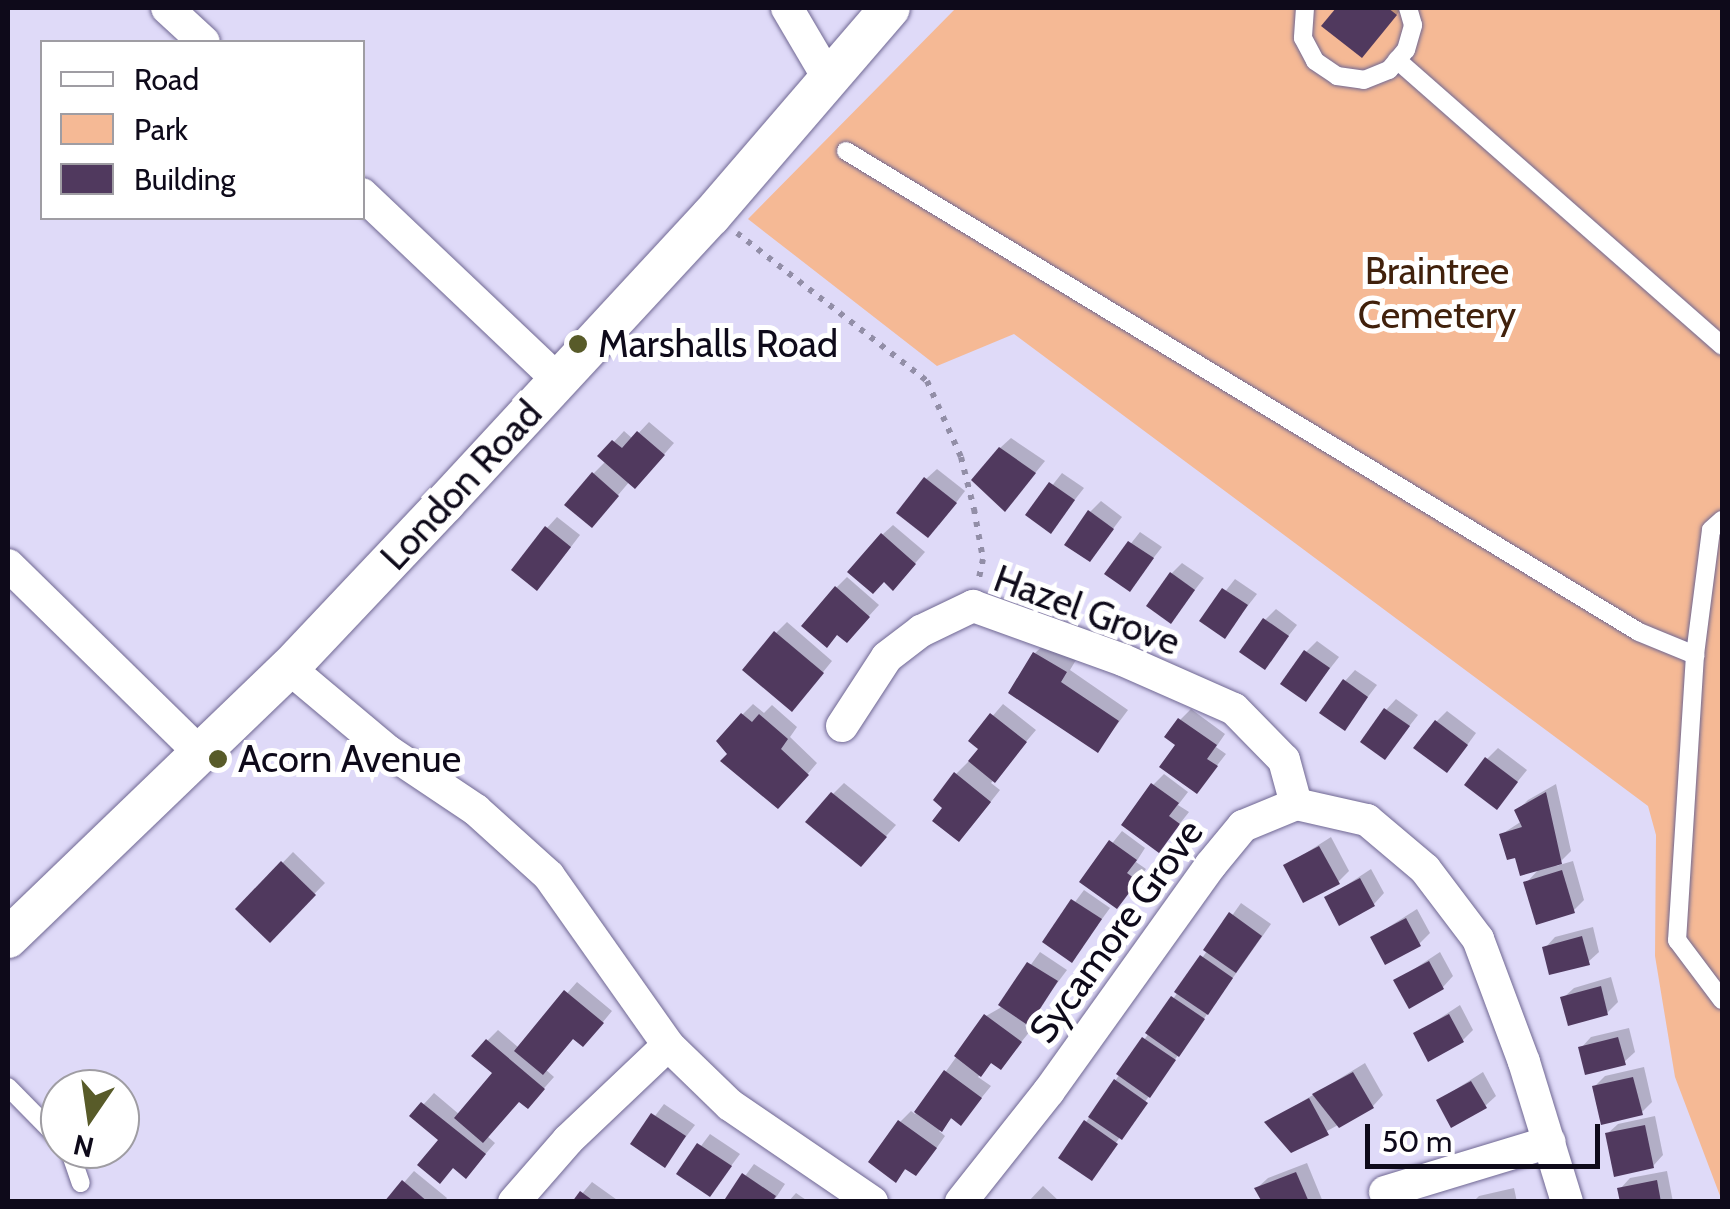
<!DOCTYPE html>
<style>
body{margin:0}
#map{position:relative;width:1730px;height:1209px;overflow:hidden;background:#dfdaf8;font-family:Cabin,sans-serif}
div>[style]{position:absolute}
.green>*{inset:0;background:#f5b995}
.shadow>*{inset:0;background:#0003}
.building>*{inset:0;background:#50395e}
.path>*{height:6px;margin-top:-3px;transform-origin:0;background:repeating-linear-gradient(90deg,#928ea7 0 5px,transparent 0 13px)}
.roads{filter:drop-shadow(0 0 2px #6f6792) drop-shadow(0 0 2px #6f6792)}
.service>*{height:18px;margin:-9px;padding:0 9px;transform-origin:9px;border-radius:9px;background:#fff}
.minor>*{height:32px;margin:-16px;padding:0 16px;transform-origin:16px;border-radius:16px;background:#fff}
.tertiary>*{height:40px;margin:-20px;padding:0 20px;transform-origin:20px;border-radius:20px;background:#fff}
.dots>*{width:28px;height:28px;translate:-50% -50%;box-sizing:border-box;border:5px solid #fff;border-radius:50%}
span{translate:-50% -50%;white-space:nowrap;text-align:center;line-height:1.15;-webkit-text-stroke:10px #fff;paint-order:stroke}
.park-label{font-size:38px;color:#41210c}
.poi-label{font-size:38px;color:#0e0a1a}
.left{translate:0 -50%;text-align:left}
.street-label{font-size:38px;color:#0e0a1a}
.frame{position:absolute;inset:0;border:10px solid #0e0a1a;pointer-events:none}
.legend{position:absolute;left:40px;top:40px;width:325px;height:180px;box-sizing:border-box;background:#fff;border:2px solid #9f9da3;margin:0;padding:12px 18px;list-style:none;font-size:30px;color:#0e0a1a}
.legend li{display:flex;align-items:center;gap:20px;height:50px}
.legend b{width:50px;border:2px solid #9f9da3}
.north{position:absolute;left:40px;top:1069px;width:100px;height:100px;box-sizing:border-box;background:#fff;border:2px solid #9f9da3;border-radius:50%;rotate:193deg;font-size:28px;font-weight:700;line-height:40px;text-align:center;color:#0e0a1a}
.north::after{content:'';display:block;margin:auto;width:35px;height:45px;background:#585b29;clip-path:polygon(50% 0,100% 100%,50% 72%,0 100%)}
.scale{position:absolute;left:1365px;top:1124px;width:235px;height:45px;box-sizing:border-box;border:5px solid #0e0a1a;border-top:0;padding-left:12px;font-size:30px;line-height:35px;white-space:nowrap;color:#0e0a1a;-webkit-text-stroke:8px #fff;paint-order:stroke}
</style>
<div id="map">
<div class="green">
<i style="clip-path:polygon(956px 8px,1722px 8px,1722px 1201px,1675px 1077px,1655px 956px,1656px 835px,1648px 806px,1014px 334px,937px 366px,748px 219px)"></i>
</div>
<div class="shadow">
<i style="clip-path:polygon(1339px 8px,1402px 8px,1373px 44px,1325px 26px)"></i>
<i style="clip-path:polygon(649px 422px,674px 443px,646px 475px,630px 481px,602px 514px,593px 474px,606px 461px,601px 456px,624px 431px,633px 439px)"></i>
<i style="clip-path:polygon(1011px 438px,1045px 461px,1015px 498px,1000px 448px)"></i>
<i style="clip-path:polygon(937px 469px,965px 491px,939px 525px,926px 479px)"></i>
<i style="clip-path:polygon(1062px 473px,1084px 488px,1051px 530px,1029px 515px)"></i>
<i style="clip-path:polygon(1101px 501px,1122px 517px,1090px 559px,1090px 512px)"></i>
<i style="clip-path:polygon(557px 517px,580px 535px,548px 577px,547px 528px)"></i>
<i style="clip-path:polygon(893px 525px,925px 552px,903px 577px,882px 535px)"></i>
<i style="clip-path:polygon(1140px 532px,1162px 547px,1129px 589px,1107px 574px)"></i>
<i style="clip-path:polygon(1182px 563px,1204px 578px,1171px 621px,1171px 574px)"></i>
<i style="clip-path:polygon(847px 577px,879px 605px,857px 629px,838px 633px,836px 588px)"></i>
<i style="clip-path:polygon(1235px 579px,1257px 594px,1224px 636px,1202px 621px)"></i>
<i style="clip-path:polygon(1276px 609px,1297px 625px,1264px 667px,1265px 620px)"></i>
<i style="clip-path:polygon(787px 622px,832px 661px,802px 698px,776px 633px)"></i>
<i style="clip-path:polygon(1317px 641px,1339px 657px,1306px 699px,1306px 652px)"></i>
<i style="clip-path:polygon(1046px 643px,1076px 660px,1070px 670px,1128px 710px,1098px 750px,1035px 653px)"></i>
<i style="clip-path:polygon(1355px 670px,1377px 685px,1344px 728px,1345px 681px)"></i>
<i style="clip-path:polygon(1396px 699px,1418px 715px,1385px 757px,1386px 710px)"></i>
<i style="clip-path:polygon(753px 704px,764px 713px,772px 705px,797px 727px,790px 737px,817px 763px,789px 796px,730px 754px,742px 715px)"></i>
<i style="clip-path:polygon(1003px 704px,1036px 730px,991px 783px,1000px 790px,970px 828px,946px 808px,956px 774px,982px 748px,972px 740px)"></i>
<i style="clip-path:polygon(1191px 709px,1225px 734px,1216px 747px,1226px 754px,1197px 791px,1178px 744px,1180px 720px)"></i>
<i style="clip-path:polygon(1447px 711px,1476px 733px,1457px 759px,1436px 722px)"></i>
<i style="clip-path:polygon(1498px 748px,1527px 770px,1497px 807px,1487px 759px)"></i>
<i style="clip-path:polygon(1164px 774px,1188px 792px,1178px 805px,1189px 812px,1159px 850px,1153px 785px)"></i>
<i style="clip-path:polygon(844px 783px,896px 825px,871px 853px,833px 794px)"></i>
<i style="clip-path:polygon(1556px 784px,1571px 851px,1556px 866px,1573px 861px,1584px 900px,1573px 911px,1526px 883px,1541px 867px,1517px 855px,1502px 834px,1522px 821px,1517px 811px,1528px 800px)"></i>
<i style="clip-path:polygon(1122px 831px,1145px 848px,1136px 862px,1146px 869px,1127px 895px,1082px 881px)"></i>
<i style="clip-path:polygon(1331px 837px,1349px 871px,1338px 882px,1287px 865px)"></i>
<i style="clip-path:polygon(293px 852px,325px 883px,270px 939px,238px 909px)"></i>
<i style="clip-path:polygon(1371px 869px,1384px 893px,1374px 904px,1327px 898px)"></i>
<i style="clip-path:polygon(1084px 890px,1110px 908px,1072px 960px,1045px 942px)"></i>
<i style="clip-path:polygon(1241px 903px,1271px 924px,1091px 1178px,1086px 1122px)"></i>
<i style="clip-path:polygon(1417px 909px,1430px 933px,1419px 944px,1373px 937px)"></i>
<i style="clip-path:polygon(1593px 927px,1599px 952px,1588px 962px,1545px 948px,1555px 937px)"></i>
<i style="clip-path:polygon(1040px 952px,1067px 970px,1025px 1026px,1031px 1030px,1001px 1067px,993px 1061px,978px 1077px,991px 1086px,961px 1123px,953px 1117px,939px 1131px,945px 1136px,926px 1163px,916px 1173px,908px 1167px,896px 1179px,900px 1122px,911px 1111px,915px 1114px,986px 1016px,1000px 1008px)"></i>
<i style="clip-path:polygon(1440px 952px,1453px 976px,1443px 987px,1396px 981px)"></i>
<i style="clip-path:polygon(1611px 977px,1618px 1002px,1607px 1013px,1563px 998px,1574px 988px)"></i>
<i style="clip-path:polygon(577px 982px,612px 1011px,593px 1034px,574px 1037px,545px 1069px,554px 1077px,538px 1095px,519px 1099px,487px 1136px,495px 1143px,476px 1165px,413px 1116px,434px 1093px,460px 1115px,496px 1072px,487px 1041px,498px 1030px,519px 1048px)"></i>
<i style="clip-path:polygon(1460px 1005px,1473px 1030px,1463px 1040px,1416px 1034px)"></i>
<i style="clip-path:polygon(1629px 1028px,1635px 1052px,1624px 1062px,1581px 1048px,1591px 1037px)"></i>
<i style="clip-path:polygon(1365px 1063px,1383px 1095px,1373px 1106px,1292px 1150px,1267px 1123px)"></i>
<i style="clip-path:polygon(1644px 1067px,1652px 1102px,1641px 1113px,1594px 1087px,1605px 1076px)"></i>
<i style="clip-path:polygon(1483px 1072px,1496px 1096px,1485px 1106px,1439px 1100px)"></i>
<i style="clip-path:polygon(664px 1104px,695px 1125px,664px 1165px,634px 1144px)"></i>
<i style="clip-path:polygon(1655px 1116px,1663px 1155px,1653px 1166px,1607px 1134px,1618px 1124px)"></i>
<i style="clip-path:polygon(710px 1134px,740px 1154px,710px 1194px,680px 1174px)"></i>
<i style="clip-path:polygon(1307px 1163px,1323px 1202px,1265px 1202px,1257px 1188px,1268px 1178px)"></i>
<i style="clip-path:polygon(754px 1164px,785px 1184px,773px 1202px,726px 1202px)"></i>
<i style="clip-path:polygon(414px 1171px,447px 1198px,444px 1202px,387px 1202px)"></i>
<i style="clip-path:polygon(1667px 1171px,1673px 1202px,1622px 1202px,1620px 1189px,1630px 1178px)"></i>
<i style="clip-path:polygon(592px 1182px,620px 1202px,575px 1202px)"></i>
<i style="clip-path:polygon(1043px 1186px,1060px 1202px,1028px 1202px)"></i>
<i style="clip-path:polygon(1514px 1188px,1517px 1202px,1473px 1202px,1479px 1196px)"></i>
<i style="clip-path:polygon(796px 1193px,809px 1202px,788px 1202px)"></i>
</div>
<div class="building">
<i style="clip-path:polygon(1336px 8px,1388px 8px,1397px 15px,1362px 58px,1321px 26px)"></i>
<i style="clip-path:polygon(637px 431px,665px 455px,635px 489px,597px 456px,612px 440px,622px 448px)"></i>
<i style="clip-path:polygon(999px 447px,1036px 473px,1005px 512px,971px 480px)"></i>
<i style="clip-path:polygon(592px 472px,619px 496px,592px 528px,564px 505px)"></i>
<i style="clip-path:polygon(924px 477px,957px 503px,928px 538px,896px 513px)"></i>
<i style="clip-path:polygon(1049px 482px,1075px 500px,1051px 534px,1025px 515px)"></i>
<i style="clip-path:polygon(1088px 510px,1114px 529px,1090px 562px,1064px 545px)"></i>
<i style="clip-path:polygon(545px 526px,571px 547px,537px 591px,511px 570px)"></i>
<i style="clip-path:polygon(881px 533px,916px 564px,893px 591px,884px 582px,873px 594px,847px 572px)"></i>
<i style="clip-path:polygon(1128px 541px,1154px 558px,1130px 592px,1104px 574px)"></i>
<i style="clip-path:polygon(1170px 572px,1195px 590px,1171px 624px,1146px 606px)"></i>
<i style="clip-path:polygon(835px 586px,870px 617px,847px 643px,837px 635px,827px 648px,801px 626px)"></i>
<i style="clip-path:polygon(1222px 588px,1248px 605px,1225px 639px,1199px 621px)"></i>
<i style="clip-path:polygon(1263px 618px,1289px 636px,1265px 670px,1239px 652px)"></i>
<i style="clip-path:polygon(774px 631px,824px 673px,792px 712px,742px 670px)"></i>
<i style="clip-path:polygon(1304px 650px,1330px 668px,1306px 702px,1280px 684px)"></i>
<i style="clip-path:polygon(1033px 652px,1067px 672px,1061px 682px,1119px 721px,1098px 753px,1008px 693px)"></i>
<i style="clip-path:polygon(1343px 679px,1368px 697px,1345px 731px,1319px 713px)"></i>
<i style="clip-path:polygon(1384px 708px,1410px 726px,1385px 760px,1360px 742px)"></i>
<i style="clip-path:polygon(741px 713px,752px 722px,759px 714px,788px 739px,781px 749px,809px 775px,778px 809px,720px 761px,727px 754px,716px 741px)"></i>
<i style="clip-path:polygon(990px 713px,1027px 742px,995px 783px,968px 761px,978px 749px,968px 741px)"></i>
<i style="clip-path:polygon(1178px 718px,1217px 745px,1207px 759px,1218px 766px,1197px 794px,1159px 767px,1175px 745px,1164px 737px)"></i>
<i style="clip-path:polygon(1435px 720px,1468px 745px,1447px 773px,1413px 748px)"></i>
<i style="clip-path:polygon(1485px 757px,1518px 782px,1497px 810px,1464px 785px)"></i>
<i style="clip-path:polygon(954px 772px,991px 802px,959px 842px,932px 821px,942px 808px,933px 800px)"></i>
<i style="clip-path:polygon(1151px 783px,1179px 803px,1169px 816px,1180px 824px,1159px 853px,1121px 825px)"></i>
<i style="clip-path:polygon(831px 792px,887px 837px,861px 867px,805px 822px)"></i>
<i style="clip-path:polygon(1546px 792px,1562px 864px,1520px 876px,1515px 858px,1507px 860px,1499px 834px,1522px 827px,1514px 810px)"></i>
<i style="clip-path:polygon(1109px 840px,1137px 860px,1127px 873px,1138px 881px,1117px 909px,1079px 882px)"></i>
<i style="clip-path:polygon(1319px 846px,1340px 884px,1303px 903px,1283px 865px)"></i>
<i style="clip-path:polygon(281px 861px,316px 895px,270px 943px,235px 909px)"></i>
<i style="clip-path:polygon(1562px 870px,1575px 913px,1536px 925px,1523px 882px)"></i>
<i style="clip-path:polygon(1360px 878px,1375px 906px,1339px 926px,1324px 897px)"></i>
<i style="clip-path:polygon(1071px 899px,1102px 919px,1072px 963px,1042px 942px)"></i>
<i style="clip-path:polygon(1229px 912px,1262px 936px,1236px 973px,1203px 950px)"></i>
<i style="clip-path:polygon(1406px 918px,1421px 946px,1385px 965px,1370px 937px)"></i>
<i style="clip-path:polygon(1582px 936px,1590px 965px,1549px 975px,1542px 947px)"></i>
<i style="clip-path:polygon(1200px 955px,1233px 978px,1208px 1015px,1174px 992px)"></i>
<i style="clip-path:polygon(1429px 961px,1444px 989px,1409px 1009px,1393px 980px)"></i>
<i style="clip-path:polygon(1027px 962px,1058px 981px,1029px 1026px,998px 1005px)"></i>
<i style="clip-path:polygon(1601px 986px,1608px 1015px,1568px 1026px,1560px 997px)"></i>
<i style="clip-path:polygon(564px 990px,604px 1023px,583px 1047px,573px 1039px,543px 1075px,514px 1051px)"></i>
<i style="clip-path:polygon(1171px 996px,1205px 1019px,1179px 1057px,1145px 1033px)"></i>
<i style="clip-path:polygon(984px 1014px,1022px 1042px,1001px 1070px,991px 1063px,981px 1077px,954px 1056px)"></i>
<i style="clip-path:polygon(1449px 1014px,1464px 1042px,1428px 1062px,1413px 1033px)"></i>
<i style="clip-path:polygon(1142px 1037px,1176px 1060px,1150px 1098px,1116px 1074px)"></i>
<i style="clip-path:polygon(1618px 1037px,1626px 1065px,1585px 1075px,1578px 1047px)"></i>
<i style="clip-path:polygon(486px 1039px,545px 1089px,528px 1109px,519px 1102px,483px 1143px,454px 1118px,492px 1073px,471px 1056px)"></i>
<i style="clip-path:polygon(944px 1070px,982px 1098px,961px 1126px,951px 1118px,942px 1132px,914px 1112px)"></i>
<i style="clip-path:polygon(1353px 1072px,1374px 1108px,1339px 1128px,1312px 1094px)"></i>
<i style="clip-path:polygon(1633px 1077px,1643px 1115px,1601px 1125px,1592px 1086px)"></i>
<i style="clip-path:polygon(1114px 1079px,1148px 1103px,1122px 1140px,1088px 1117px)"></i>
<i style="clip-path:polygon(1471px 1081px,1487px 1108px,1451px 1128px,1436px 1100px)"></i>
<i style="clip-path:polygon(1309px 1098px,1329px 1135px,1291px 1153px,1264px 1122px)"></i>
<i style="clip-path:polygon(421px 1102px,486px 1154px,466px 1179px,453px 1168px,440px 1184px,417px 1165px,438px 1140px,409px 1116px)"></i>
<i style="clip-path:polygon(651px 1113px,686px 1136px,665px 1168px,630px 1144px)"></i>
<i style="clip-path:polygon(898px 1120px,937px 1148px,916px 1176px,905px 1169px,896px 1183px,868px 1162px)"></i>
<i style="clip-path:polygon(1084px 1120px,1118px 1144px,1092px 1181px,1058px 1158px)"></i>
<i style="clip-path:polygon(1645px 1125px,1654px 1168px,1614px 1177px,1605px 1133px)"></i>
<i style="clip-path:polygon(697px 1143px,732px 1166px,710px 1197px,676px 1174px)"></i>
<i style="clip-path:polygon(1296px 1172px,1309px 1202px,1262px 1202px,1254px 1188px)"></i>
<i style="clip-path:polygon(742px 1173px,776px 1196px,772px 1202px,723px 1202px)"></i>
<i style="clip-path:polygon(402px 1180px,428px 1202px,384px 1202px)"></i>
<i style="clip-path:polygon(1657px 1180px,1661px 1202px,1620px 1202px,1617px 1188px)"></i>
<i style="clip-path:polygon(580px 1191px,595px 1202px,572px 1202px)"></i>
</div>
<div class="path">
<i style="left:737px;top:233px;width:241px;rotate:37.9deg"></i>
<i style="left:927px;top:381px;width:83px;rotate:65.9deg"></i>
<i style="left:961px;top:457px;width:54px;rotate:76deg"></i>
<i style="left:974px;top:509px;width:51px;rotate:79.8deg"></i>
<i style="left:983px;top:559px;width:19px;rotate:102deg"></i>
</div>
<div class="roads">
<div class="service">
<i style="left:1305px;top:8px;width:30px;rotate:94deg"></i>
<i style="left:1303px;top:38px;width:26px;rotate:62deg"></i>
<i style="left:1315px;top:61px;width:27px;rotate:34deg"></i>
<i style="left:1337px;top:76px;width:27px;rotate:8deg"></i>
<i style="left:1364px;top:80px;width:27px;rotate:-22deg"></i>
<i style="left:1389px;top:70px;width:26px;rotate:-50deg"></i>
<i style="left:1406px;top:50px;width:26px;rotate:-74deg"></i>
<i style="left:1413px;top:25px;width:18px;rotate:-106deg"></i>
<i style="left:1397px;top:60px;width:433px;rotate:41.3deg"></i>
<i style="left:846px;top:151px;width:927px;rotate:31.24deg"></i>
<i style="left:1639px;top:632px;width:61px;rotate:22.3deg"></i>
<i style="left:1722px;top:520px;width:15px;rotate:138deg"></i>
<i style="left:1711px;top:530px;width:126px;rotate:97.3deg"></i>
<i style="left:1695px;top:655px;width:286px;rotate:93.6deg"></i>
<i style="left:1677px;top:940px;width:75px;rotate:53.1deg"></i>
<i style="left:8px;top:1087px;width:74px;rotate:45.5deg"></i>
<i style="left:69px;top:1149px;width:36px;rotate:71deg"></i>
</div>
<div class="minor">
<i style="left:167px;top:8px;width:50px;rotate:42.6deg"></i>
<i style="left:787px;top:8px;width:79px;rotate:59.5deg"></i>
<i style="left:362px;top:194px;width:270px;rotate:43.5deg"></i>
<i style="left:8px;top:565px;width:267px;rotate:44.4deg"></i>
<i style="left:289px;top:668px;width:129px;rotate:40deg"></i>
<i style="left:388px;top:751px;width:106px;rotate:33.8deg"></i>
<i style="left:476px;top:810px;width:98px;rotate:42.1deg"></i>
<i style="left:549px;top:876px;width:207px;rotate:54.8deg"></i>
<i style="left:668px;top:1045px;width:86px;rotate:44.1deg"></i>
<i style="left:730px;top:1105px;width:172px;rotate:34.3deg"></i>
<i style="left:842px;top:726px;width:82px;rotate:-56.9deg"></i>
<i style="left:887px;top:657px;width:43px;rotate:-37.4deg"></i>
<i style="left:921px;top:631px;width:58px;rotate:-25.7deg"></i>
<i style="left:973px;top:606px;width:159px;rotate:19.8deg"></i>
<i style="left:1123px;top:660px;width:121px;rotate:23.8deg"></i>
<i style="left:1234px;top:709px;width:71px;rotate:45.6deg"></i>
<i style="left:1284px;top:760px;width:46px;rotate:74.7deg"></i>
<i style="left:1385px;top:1192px;width:172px;rotate:-16.9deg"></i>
<i style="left:514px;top:1202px;width:82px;rotate:-48.9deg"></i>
<i style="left:568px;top:1140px;width:138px;rotate:-43.5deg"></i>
<i style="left:961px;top:1202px;width:142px;rotate:-51.6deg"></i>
<i style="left:1049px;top:1091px;width:277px;rotate:-54.4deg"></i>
<i style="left:1210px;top:866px;width:52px;rotate:-50.5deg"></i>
<i style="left:1243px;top:826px;width:57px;rotate:-22.5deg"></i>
<i style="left:1296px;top:804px;width:73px;rotate:12.7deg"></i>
<i style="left:1367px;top:820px;width:76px;rotate:40.2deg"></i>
<i style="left:1425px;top:869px;width:88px;rotate:52.9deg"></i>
<i style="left:1478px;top:939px;width:131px;rotate:69.5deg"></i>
<i style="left:1524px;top:1062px;width:146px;rotate:72.9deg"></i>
</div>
<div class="tertiary">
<i style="left:8px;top:938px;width:390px;rotate:-43.9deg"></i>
<i style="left:289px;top:668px;width:227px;rotate:-46.6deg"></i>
<i style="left:445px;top:503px;width:391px;rotate:-47.2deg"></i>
<i style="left:711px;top:216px;width:274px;rotate:-49.3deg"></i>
</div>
</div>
<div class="dots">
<i style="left:578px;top:344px;background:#585b29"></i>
<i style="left:218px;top:759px;background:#585b29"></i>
</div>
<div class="park-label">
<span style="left:1437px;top:293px">Braintree<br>Cemetery</span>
</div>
<div class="poi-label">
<span class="left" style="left:598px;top:344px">Marshalls Road</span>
<span class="left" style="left:238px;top:759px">Acorn Avenue</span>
</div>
<div class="street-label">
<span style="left:461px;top:485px;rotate:-47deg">London Road</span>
<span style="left:1087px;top:610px;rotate:20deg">Hazel Grove</span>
<span style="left:1116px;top:931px;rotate:-54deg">Sycamore Grove</span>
</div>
<div class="frame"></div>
<ul class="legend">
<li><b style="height:12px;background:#fff"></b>Road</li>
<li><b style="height:28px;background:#f5b995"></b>Park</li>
<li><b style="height:28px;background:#50395e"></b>Building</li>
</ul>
<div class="north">N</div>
<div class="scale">50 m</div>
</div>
